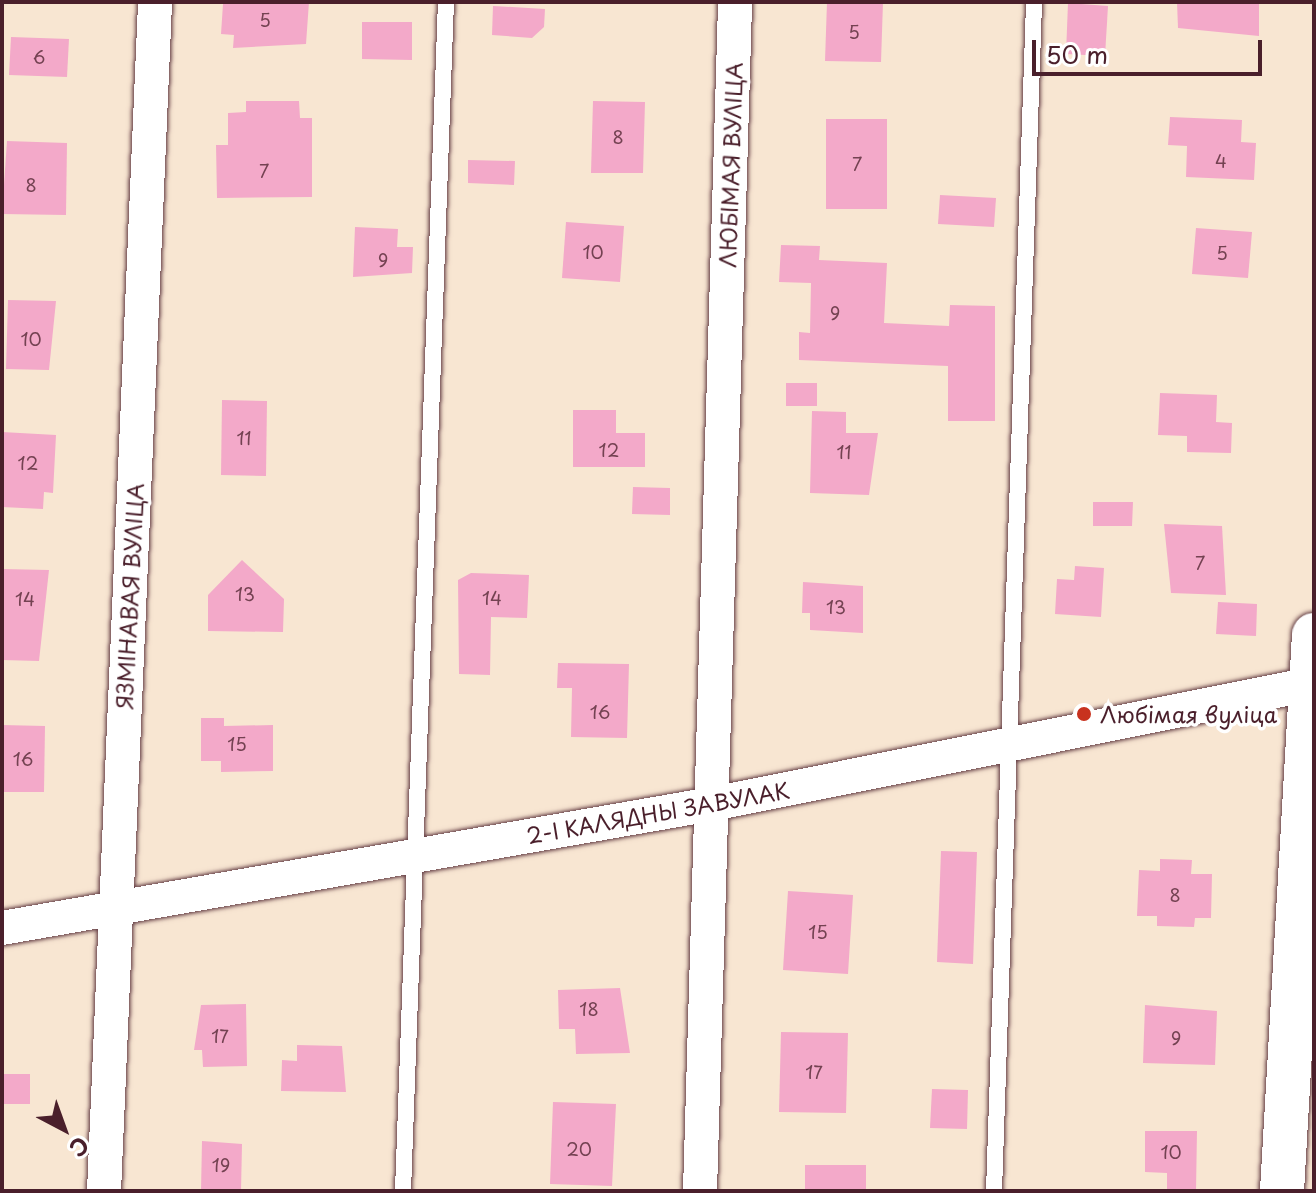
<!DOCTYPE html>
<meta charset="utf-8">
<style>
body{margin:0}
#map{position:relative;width:1316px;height:1193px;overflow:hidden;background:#f8e6d2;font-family:"Playpen Sans",sans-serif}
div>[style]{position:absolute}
.building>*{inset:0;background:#f3a9c9}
.roads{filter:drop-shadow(0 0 2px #643d44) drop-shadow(0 0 2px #643d44)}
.lane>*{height:16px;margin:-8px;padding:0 8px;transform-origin:8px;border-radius:8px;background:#fff}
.street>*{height:34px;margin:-17px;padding:0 17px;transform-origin:17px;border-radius:17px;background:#fff}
.secondary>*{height:44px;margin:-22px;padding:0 22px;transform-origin:22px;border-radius:22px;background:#fff}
.dots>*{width:22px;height:22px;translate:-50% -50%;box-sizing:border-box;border:4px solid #fff;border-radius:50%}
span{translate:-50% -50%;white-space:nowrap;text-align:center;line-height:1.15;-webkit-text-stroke:7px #fff;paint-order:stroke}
.number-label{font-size:18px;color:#744252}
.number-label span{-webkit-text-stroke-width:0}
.street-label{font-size:22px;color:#4a1f2b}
.poi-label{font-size:22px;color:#4a1f2b}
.left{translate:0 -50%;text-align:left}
.frame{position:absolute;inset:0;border:4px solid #4a1f2b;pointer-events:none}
.north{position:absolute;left:24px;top:1089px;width:80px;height:80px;-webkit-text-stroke:6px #fff;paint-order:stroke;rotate:139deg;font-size:22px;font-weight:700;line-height:32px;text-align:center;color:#4a1f2b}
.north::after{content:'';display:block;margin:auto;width:28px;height:36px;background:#4a1f2b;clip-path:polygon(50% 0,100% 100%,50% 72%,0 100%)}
.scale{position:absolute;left:1032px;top:40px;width:230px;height:36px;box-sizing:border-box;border:4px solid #4a1f2b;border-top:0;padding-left:10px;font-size:24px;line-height:28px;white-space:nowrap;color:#4a1f2b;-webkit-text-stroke:6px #fff;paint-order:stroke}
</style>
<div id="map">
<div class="building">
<i style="clip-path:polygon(309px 2px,306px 44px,233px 48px,234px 35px,221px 34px,223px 4px)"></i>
<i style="clip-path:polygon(827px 2px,883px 2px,881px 62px,825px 61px)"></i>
<i style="clip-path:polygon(1177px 2px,1259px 2px,1259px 36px,1178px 28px)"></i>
<i style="clip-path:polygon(1068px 3px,1108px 6px,1105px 56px,1066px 54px)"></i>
<i style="clip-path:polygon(493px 6px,545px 9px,544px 27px,532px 38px,492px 35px)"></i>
<i style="clip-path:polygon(362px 22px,412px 22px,412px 60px,362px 59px)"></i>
<i style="clip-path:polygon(11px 37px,69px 39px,67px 77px,9px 75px)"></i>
<i style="clip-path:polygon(246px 101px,299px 101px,300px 118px,312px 118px,312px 197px,217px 198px,216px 145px,228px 145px,228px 113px,246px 112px)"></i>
<i style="clip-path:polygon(593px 101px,645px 102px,643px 173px,591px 173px)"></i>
<i style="clip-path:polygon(1170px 117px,1242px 120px,1241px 142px,1256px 143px,1254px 180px,1186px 177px,1187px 146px,1168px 145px)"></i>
<i style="clip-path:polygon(826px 119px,887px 119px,887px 209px,826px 209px)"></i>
<i style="clip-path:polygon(7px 141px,67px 143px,66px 215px,2px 214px)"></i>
<i style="clip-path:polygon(468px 160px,515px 161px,514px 185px,468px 183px)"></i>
<i style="clip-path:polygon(940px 195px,996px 198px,994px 227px,938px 224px)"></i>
<i style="clip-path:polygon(566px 222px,624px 226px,620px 282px,562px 278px)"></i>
<i style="clip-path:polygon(355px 227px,398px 229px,397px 247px,413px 247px,412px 273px,353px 277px)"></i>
<i style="clip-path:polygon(1196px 228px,1252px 232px,1248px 278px,1192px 274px)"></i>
<i style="clip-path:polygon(781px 245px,820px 246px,819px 260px,887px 263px,884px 323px,949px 326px,950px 305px,995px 306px,995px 421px,948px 421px,948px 366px,799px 360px,799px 332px,810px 333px,811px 283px,779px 282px)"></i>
<i style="clip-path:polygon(8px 300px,56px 301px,49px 370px,6px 369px)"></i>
<i style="clip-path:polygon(786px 383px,817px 383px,817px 406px,786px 406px)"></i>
<i style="clip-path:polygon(1160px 393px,1217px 395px,1216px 422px,1232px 423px,1231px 453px,1187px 452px,1187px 436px,1158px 435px)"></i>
<i style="clip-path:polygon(222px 400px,267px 401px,266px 476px,221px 475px)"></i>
<i style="clip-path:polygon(573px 410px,616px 410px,616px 433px,645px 433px,645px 467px,573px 467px)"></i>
<i style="clip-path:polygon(812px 411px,846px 412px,846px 433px,878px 433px,869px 495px,810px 493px)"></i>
<i style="clip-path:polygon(2px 432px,56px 435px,53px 493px,44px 492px,43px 509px,2px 507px)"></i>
<i style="clip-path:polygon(633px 487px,670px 488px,670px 515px,632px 514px)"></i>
<i style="clip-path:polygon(1093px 502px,1133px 502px,1132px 526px,1093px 526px)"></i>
<i style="clip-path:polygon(1164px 524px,1222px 526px,1226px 595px,1171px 593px)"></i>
<i style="clip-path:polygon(242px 560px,284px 599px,283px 632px,208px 631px,208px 595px)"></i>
<i style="clip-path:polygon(1075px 566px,1104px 568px,1101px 617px,1055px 614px,1057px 579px,1074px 580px)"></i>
<i style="clip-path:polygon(2px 569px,49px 570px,39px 661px,2px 660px)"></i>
<i style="clip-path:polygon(471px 573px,529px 575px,527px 618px,491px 617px,490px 675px,459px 674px,458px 580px)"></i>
<i style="clip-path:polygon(803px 582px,863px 586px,863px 633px,810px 630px,810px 613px,802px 613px)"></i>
<i style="clip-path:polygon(1218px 602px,1257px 604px,1256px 636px,1216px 634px)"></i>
<i style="clip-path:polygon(558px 663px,629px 664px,627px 738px,571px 737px,572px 688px,557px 688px)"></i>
<i style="clip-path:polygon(201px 718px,224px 718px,224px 726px,273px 725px,273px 771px,221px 772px,221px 761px,201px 761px)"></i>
<i style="clip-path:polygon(2px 725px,45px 726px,44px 792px,2px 792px)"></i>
<i style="clip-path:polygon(941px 851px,977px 852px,973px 964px,937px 962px)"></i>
<i style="clip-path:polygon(1160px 859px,1192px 860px,1191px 874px,1212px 874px,1211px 918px,1195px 918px,1194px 927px,1157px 926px,1157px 916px,1137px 916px,1139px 870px,1160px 871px)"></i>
<i style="clip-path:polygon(788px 891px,853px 895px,848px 974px,783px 970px)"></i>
<i style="clip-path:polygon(620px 988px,630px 1053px,576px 1054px,575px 1029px,559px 1029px,558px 990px)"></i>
<i style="clip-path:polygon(246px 1004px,247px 1066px,203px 1067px,202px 1050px,194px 1050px,201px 1005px)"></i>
<i style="clip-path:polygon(1145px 1005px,1217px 1011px,1215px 1065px,1143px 1063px)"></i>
<i style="clip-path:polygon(781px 1032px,848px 1033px,846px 1113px,779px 1112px)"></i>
<i style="clip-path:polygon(297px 1045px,342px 1046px,346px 1092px,281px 1091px,282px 1060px,297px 1061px)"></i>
<i style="clip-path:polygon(2px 1074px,30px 1074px,30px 1104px,2px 1104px)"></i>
<i style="clip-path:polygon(932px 1089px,968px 1090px,967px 1129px,930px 1128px)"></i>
<i style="clip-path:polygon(553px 1102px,616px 1104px,612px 1186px,550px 1184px)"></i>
<i style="clip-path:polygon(1145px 1131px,1197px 1131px,1196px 1191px,1167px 1191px,1167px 1173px,1145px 1172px)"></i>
<i style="clip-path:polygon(202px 1141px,242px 1144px,241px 1191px,201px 1191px)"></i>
<i style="clip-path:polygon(805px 1165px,866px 1165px,866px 1191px,805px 1191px)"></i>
</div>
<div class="roads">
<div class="lane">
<i style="left:403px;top:1191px;width:1190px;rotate:-87.93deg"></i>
<i style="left:994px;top:1191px;width:1190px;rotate:-88.07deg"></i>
</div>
<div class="street">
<i style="left:2px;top:928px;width:721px;rotate:-9.91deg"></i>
<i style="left:712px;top:804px;width:611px;rotate:-11.33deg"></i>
<i style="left:104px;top:1191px;width:1190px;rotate:-87.54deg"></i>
<i style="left:700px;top:1191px;width:1190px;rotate:-88.31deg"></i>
</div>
<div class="secondary">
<i style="left:1282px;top:1191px;width:557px;rotate:-86.71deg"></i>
</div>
</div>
<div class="dots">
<i style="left:1084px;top:714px;background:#c8321e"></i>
</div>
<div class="number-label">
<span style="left:265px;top:20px">5</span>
<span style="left:854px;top:32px">5</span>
<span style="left:39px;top:57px">6</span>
<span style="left:618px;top:137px">8</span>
<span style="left:1221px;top:161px">4</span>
<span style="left:857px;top:164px">7</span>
<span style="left:264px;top:171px">7</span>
<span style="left:31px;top:185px">8</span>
<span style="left:593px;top:252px">10</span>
<span style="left:1222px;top:253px">5</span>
<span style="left:383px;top:260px">9</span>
<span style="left:835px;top:313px">9</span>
<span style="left:31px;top:339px">10</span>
<span style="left:244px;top:438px">11</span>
<span style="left:609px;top:450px">12</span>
<span style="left:844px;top:452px">11</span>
<span style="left:28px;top:463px">12</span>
<span style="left:1200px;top:563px">7</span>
<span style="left:245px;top:594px">13</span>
<span style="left:492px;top:598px">14</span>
<span style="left:25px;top:599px">14</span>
<span style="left:836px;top:607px">13</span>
<span style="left:600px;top:712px">16</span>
<span style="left:237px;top:744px">15</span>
<span style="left:23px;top:759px">16</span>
<span style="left:1175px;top:895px">8</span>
<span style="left:818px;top:932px">15</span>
<span style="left:589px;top:1009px">18</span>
<span style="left:220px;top:1036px">17</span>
<span style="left:1176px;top:1038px">9</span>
<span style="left:814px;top:1072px">17</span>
<span style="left:579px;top:1149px">20</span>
<span style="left:1171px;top:1152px">10</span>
<span style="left:221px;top:1165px">19</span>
</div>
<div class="street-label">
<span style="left:730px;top:165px;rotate:-88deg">ЛЮБІМАЯ ВУЛІЦА</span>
<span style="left:129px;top:596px;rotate:-87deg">ЯЗМІНАВАЯ ВУЛІЦА</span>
<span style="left:658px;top:812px;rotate:-10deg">2-І КАЛЯДНЫ ЗАВУЛАК</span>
</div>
<div class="poi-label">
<span class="left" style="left:1100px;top:714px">Любімая вуліца</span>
</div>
<div class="frame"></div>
<div class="north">С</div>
<div class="scale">50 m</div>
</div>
